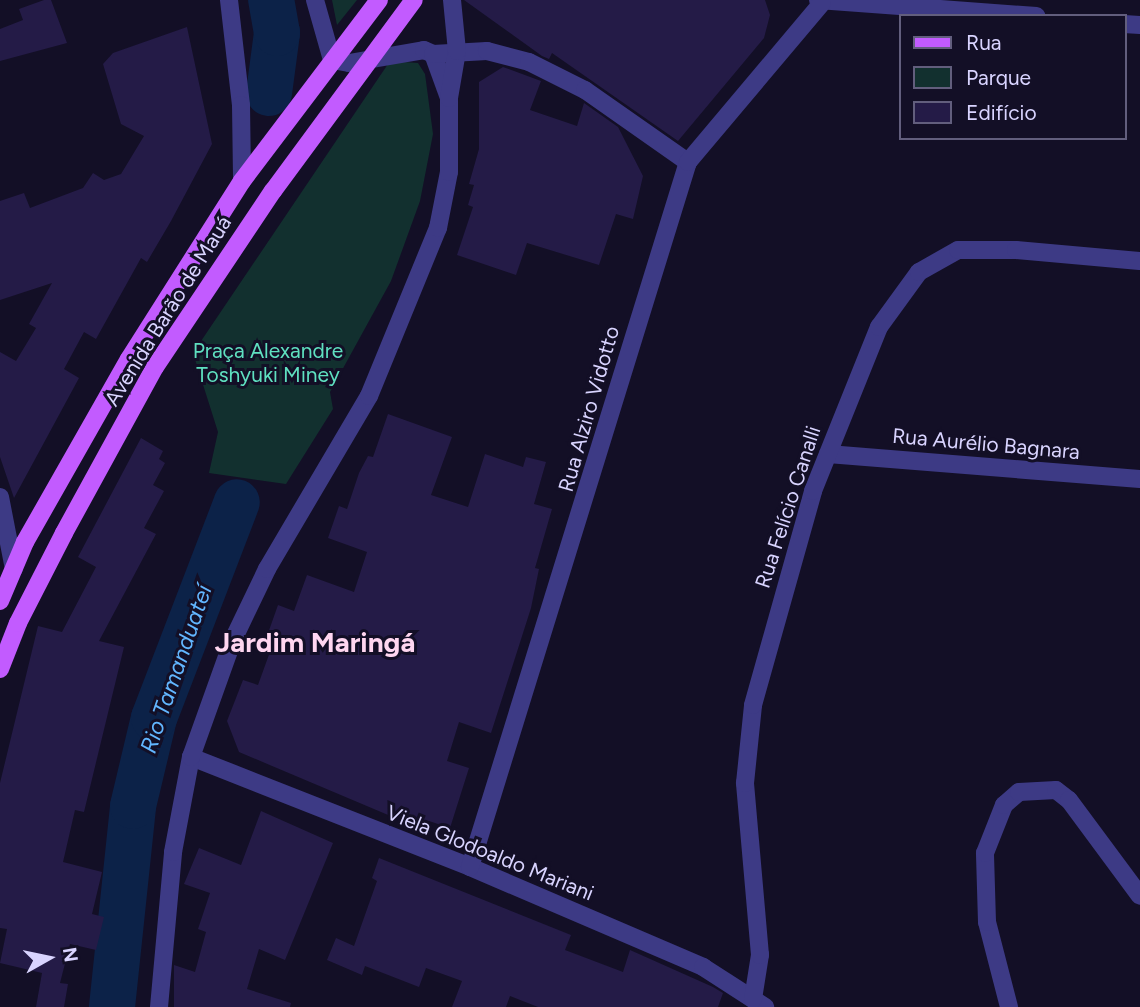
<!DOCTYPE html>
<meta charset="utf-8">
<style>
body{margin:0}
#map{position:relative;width:1140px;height:1007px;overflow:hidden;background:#130f26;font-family:Figtree,sans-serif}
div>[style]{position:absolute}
.green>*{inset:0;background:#12302f}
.river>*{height:46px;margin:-23px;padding:0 23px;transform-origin:23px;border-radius:23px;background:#0c2248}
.building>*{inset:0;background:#241b47}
.minor>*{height:18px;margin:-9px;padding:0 9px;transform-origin:9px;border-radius:9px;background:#3d3a85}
.tertiary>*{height:18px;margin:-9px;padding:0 9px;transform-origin:9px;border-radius:9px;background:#3d3a85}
.primary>*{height:18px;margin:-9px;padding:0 9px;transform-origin:9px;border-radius:9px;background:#c25bff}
span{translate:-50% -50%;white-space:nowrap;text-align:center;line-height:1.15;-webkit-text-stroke:6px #130f26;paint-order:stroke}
.street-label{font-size:21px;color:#d9d4ff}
.park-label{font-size:21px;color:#5fe0c0}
.water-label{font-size:23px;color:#62b6ff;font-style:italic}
.district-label{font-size:28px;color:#ffd6f0;font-weight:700}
.legend{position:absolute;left:899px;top:14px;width:228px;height:126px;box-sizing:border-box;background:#130f26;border:2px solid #625e7d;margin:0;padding:9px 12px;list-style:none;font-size:21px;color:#d9d4ff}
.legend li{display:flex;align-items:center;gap:14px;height:35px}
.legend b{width:35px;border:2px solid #625e7d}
.north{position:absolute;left:14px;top:923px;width:70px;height:70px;-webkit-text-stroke:5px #130f26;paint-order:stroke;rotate:81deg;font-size:19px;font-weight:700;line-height:28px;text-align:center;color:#d9d4ff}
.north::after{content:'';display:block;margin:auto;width:24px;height:32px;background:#d9d4ff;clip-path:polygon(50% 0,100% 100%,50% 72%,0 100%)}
</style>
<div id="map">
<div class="green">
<i style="clip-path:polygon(332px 0,357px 0,337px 25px)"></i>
<i style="clip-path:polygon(390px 61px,418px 63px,425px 74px,433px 134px,420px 201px,391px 281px,330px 392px,333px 409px,286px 484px,209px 473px,218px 432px,193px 353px)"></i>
</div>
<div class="river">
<i style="left:269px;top:93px;width:61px;rotate:-82.4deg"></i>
<i style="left:277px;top:33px;width:34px;rotate:-100deg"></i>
<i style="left:112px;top:1007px;width:202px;rotate:-84deg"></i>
<i style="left:133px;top:806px;width:90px;rotate:-76.6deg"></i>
<i style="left:154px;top:718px;width:231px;rotate:-69deg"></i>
</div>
<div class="building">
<i style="clip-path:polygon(44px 0,51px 0,67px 43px,0 61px,0 29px,23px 20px,19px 9px)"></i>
<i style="clip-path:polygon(464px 0,765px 0,770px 15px,764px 38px,678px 141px,552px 53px,549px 59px,542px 56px)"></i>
<i style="clip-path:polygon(187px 27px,212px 144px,171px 221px,147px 262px,141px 258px,96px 339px,84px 332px,64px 369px,79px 378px,14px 498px,0 457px,0 352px,16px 361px,36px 328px,29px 324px,52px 283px,0 300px,0 201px,24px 193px,30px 208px,83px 188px,93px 173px,104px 180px,121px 174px,144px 136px,121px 124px,103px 64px,113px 53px)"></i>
<i style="clip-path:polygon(503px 67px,541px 81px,530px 110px,577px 126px,584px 103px,618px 127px,643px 176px,633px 219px,616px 214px,599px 265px,527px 243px,516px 275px,457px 255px,473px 207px,468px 205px,474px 185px,469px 184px,479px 149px,479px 82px)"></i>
<i style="clip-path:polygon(388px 414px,452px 437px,431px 495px,468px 507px,485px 454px,523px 467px,526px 457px,546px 462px,534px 504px,552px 509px,535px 568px,539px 569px,531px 608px,491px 733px,459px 722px,447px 761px,469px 768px,450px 828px,429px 821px,426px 831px,239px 752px,227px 721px,243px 680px,258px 685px,275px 638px,267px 636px,278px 605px,294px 611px,307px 575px,354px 592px,367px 552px,328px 538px,339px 506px,347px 509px,359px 473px,368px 456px,373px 457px)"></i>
<i style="clip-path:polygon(141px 438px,163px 451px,159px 459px,165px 463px,153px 485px,164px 491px,144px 528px,156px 534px,99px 641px,124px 647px,84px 812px,75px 810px,63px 862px,102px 872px,92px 914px,104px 917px,96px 950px,70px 944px,60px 983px,68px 984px,64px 1007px,36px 1007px,42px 973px,0 963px,7px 929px,0 928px,0 783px,38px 626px,62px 632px,96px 567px,78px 557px)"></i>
<i style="clip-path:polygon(261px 811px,333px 843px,285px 960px,259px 949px,247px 989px,291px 1003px,290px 1007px,174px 1007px,174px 965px,195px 972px,206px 932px,198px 929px,210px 893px,184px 884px,199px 848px,241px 865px)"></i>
<i style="clip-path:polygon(379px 858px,571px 935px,565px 950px,623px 972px,630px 950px,713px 987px,723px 993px,718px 1007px,538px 1007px,510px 996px,506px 1007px,452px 1007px,462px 981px,426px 968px,419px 987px,365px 966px,362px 975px,327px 960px,336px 938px,354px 946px,377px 881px,372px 878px)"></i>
</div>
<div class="minor">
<i style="left:229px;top:0;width:106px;rotate:83.5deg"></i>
<i style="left:241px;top:105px;width:76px;rotate:89.2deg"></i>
<i style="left:315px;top:0;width:62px;rotate:74.2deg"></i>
<i style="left:332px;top:60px;width:17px;rotate:10deg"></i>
<i style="left:349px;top:63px;width:76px;rotate:-9.8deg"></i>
<i style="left:424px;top:50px;width:10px;rotate:24deg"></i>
<i style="left:433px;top:54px;width:47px;rotate:70deg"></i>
<i style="left:818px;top:0;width:219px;rotate:4.2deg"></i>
<i style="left:1124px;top:24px;width:16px;rotate:4deg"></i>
<i style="left:433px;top:54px;width:54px;rotate:-3.2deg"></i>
<i style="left:487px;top:51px;width:43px;rotate:14.7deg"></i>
<i style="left:529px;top:62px;width:63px;rotate:26.6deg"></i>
<i style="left:585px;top:90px;width:126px;rotate:35deg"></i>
<i style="left:828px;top:454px;width:313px;rotate:4.6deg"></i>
<i style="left:191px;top:757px;width:300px;rotate:21.5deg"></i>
<i style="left:470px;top:867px;width:254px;rotate:23.2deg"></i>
<i style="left:703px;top:967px;width:74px;rotate:32.8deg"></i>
<i style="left:470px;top:867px;width:738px;rotate:-72.82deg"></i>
<i style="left:688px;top:162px;width:208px;rotate:-49.9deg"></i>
<i style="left:753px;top:999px;width:45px;rotate:-81deg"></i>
<i style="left:760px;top:955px;width:173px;rotate:-95deg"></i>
<i style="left:745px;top:783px;width:78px;rotate:-84.1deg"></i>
<i style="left:753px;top:705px;width:222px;rotate:-74.3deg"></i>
<i style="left:813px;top:491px;width:177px;rotate:-68.1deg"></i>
<i style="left:879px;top:327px;width:68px;rotate:-54deg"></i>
<i style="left:919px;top:272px;width:45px;rotate:-29.4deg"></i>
<i style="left:958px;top:250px;width:58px"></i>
<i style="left:1016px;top:250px;width:124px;rotate:5.1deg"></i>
<i style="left:159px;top:1007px;width:156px;rotate:-84.8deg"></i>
<i style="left:173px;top:852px;width:97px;rotate:-79.3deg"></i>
<i style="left:191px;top:757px;width:124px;rotate:-70.3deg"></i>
<i style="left:233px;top:640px;width:79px;rotate:-64.4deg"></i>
<i style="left:267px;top:569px;width:201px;rotate:-59.5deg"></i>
<i style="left:369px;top:396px;width:182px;rotate:-67.7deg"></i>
<i style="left:438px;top:228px;width:57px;rotate:-78.9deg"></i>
<i style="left:449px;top:172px;width:74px;rotate:-90deg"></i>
<i style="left:449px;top:98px;width:48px;rotate:-80.3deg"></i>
<i style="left:457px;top:51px;width:51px;rotate:-95.6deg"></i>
<i style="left:1009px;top:1007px;width:88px;rotate:-104.5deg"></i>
<i style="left:987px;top:922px;width:69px;rotate:-91.7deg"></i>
<i style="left:985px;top:853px;width:52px;rotate:-68.4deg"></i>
<i style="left:1004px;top:805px;width:20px;rotate:-41deg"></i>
<i style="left:1019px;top:792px;width:37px;rotate:-3deg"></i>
<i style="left:1056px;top:790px;width:16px;rotate:38deg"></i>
<i style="left:1069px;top:800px;width:119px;rotate:53.5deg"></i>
</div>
<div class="tertiary">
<i style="left:0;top:497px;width:73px;rotate:79deg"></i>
</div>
<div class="primary">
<i style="left:0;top:601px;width:64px;rotate:-67deg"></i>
<i style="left:25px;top:542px;width:210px;rotate:-60.4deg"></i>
<i style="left:129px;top:359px;width:211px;rotate:-57.6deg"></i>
<i style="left:242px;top:181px;width:227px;rotate:-52.9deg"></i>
<i style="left:0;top:669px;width:49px;rotate:-68.6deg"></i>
<i style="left:18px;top:623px;width:101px;rotate:-62.9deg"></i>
<i style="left:64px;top:533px;width:189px;rotate:-61.3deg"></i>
<i style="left:155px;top:367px;width:212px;rotate:-56.2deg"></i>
<i style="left:273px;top:191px;width:237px;rotate:-53.6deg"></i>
</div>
<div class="street-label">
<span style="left:168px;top:311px;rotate:-58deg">Avenida Barão de Mauá</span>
<span style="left:589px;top:409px;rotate:-74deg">Rua Alziro Vidotto</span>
<span style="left:986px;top:444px;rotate:5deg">Rua Aurélio Bagnara</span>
<span style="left:788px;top:507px;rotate:-72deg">Rua Felício Canalli</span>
<span style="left:490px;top:853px;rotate:22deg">Viela Glodoaldo Mariani</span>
</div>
<div class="park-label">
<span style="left:268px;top:363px">Praça Alexandre<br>Toshyuki Miney</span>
</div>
<div class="water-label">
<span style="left:176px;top:669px;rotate:-71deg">Rio Tamanduateí</span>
</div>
<div class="district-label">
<span style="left:315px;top:642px">Jardim Maringá</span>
</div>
<ul class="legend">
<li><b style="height:9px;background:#c25bff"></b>Rua</li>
<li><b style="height:19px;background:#12302f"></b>Parque</li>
<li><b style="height:19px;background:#241b47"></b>Edifício</li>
</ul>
<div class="north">N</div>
</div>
